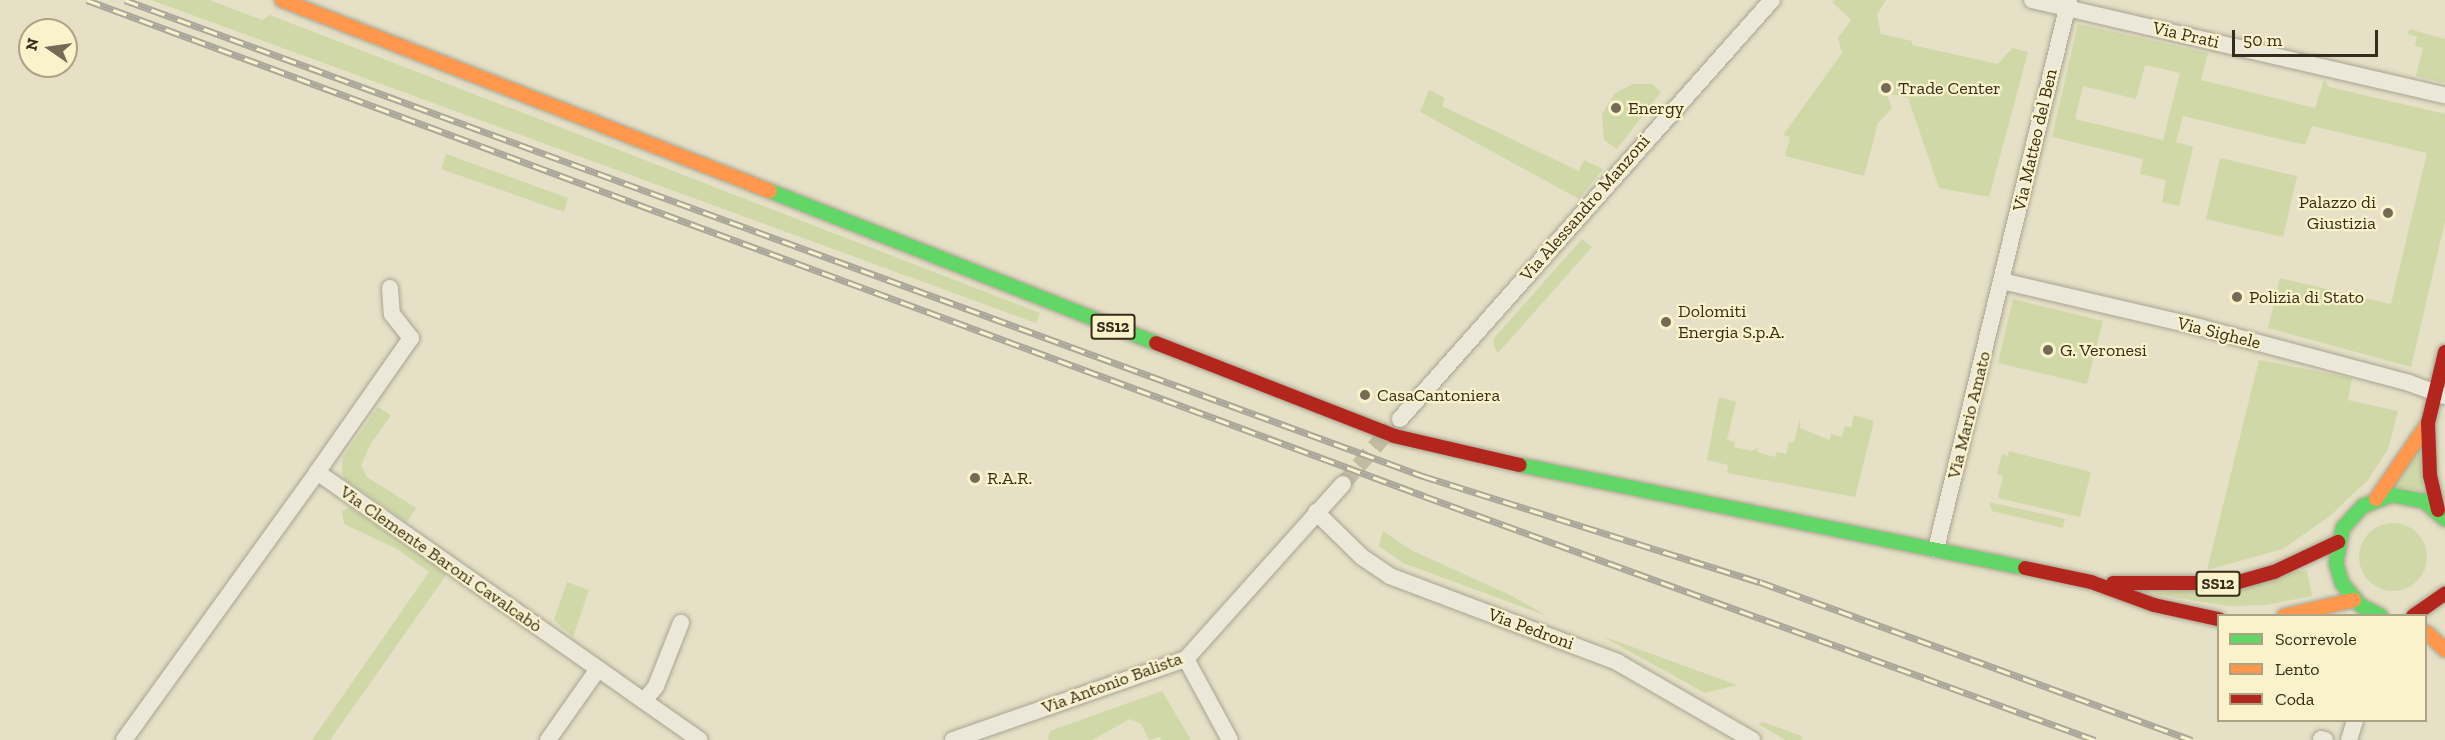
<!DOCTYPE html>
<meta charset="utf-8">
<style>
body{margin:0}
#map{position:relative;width:2445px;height:740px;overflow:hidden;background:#e5e0c6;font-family:"Zilla Slab",serif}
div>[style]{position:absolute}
.green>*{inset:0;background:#d0d8a7}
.round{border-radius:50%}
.street-tunnel>*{height:16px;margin-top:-8px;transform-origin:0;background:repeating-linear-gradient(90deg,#c2bca3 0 16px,transparent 0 24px)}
.roads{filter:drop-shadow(0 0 2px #a9a490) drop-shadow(0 0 2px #a9a490)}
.street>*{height:16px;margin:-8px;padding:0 8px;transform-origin:8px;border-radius:8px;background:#ece8d9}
.fast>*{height:14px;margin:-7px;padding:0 7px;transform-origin:7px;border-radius:7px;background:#63d668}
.slow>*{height:14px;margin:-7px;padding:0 7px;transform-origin:7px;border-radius:7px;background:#ff974d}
.jam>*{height:14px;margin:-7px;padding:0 7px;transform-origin:7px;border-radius:7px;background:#b3261e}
.rail>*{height:7px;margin-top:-3.5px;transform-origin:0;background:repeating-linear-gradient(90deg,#f9f2ca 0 14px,#aaa79a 0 28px);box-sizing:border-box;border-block:2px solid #aaa79a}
.dots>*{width:16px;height:16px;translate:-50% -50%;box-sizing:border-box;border:3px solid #f9f2ca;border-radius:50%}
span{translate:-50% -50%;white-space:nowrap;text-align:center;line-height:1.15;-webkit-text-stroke:4.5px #f9f2ca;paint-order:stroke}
.shield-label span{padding:2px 4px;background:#f9f2ca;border:2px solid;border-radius:4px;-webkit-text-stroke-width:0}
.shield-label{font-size:16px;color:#372c19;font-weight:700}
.street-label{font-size:18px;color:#372c19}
.poi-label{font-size:18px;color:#372c19}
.left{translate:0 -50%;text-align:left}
.right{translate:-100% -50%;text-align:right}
.legend{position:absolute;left:2217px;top:614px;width:210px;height:108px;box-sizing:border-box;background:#f9f2ca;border:2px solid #aba383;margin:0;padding:8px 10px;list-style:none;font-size:18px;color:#372c19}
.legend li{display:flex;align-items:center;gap:12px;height:30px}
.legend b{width:30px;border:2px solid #aba383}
.north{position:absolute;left:18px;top:18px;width:60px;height:60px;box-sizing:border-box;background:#f9f2ca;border:2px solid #aba383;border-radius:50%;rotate:283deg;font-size:16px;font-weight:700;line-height:24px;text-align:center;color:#372c19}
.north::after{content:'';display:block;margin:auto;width:21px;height:27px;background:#746b56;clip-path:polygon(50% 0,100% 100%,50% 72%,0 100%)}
.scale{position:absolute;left:2232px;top:30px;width:146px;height:27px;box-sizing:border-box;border:3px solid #372c19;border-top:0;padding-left:8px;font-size:18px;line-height:21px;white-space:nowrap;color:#372c19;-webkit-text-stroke:4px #f9f2ca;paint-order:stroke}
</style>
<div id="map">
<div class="green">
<i style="clip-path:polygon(151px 0,209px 0,262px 20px,270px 15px,1040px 313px,1036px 323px)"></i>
<i style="clip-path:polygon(1834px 0,1886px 0,1877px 14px,1881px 34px,1912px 41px,1912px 45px,1998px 64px,2012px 48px,2028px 52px,1989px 197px,1939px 188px,1908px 98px,1886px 93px,1892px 108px,1878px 123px,1864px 176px,1785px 156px,1790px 137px,1783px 135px,1842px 53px,1838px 38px,1851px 20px,1832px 2px)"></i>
<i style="clip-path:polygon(evenodd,2078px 24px,2208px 53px,2201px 80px,2315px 108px,2324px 80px,2329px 87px,2445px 114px,2445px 221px,2411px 367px,2268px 328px,2280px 278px,2391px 304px,2427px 153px,2312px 126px,2305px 145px,2183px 116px,2176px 142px,2193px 147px,2179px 206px,2162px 202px,2166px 180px,2140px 174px,2143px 159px,2052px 137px,2078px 24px,2145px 65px,2180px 73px,2163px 140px,2075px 119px,2083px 86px,2136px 99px,2145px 65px)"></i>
<i style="clip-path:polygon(2409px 29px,2445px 39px,2445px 83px,2416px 76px,2423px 48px,2415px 46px,2417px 37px,2408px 34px)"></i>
<i style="clip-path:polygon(1633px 84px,1652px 84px,1661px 92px,1617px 149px,1604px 140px,1602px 114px,1615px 93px)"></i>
<i style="clip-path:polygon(1429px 90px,1445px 98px,1442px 106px,1579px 171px,1584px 160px,1603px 169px,1579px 199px,1420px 112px)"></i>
<i style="clip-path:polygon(446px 154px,568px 198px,564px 212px,441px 169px)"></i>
<i style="clip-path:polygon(2220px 158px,2297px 176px,2283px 237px,2206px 219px)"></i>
<i style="clip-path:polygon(1582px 239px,1592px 247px,1498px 353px,1493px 344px,1495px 337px)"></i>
<i style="clip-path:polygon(2013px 299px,2103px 321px,2087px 384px,1998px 363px)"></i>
<i style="clip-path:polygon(2259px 360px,2352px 378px,2348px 400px,2398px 411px,2388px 449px,2368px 480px,2331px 515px,2283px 549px,2207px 570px)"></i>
<i style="clip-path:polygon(1719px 397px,1736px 402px,1727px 440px,1735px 442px,1734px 447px,1752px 451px,1758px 448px,1757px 452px,1775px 457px,1777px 452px,1786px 454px,1789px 442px,1794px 442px,1800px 418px,1800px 428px,1829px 440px,1831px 434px,1842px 437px,1845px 426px,1851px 428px,1854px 415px,1874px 421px,1855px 497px,1727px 473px,1728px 465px,1707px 460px)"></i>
<i style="clip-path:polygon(378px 407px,391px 415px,370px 445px,361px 466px,367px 477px,416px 508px,407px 522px,344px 479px,342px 473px,343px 457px)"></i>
<i style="clip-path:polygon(2420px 448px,2423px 491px,2391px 486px)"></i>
<i style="clip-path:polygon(2009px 451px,2091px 472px,2080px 517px,1998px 498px,2003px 476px,1997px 474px,2002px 454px,2008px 456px)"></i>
<i style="clip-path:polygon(1989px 502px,2065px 519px,2063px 528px,1992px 511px)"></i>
<i style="clip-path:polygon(350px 507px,447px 574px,330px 740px,312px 740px,429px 572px,397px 549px,344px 524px,342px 511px)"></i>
<i class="round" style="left:2359px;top:523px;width:68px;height:68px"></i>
<i style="clip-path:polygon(1383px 531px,1411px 550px,1512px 596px,1547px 616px,1403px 563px,1379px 546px)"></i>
<i style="clip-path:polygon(2307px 570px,2312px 596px,2266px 605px,2229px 606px,2153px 594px)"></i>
<i style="clip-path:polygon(567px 582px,589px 590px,573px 637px,554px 620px)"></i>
<i style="clip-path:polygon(1602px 636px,1737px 685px,1705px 693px)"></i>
<i style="clip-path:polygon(1162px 691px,1191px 740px,1162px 740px,1160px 737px,1149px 740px,1141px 724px,1130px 719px,1092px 740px,1049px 740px,1048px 737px,1050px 731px)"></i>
<i style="clip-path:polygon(1763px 722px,1801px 736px,1802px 740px,1786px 740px,1758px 724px)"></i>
</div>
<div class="street-tunnel">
<i style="left:1343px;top:484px;width:74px;rotate:-49.4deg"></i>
</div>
<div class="roads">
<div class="street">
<i style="left:2032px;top:0;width:424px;rotate:13deg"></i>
<i style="left:2002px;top:281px;width:202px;rotate:13.1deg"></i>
<i style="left:2199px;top:327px;width:217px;rotate:14.9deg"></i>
<i style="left:2409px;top:383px;width:38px;rotate:20deg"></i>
<i style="left:390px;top:288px;width:26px;rotate:86deg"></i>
<i style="left:392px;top:314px;width:31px;rotate:52deg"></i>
<i style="left:411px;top:338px;width:164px;rotate:125deg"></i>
<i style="left:317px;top:472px;width:467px;rotate:35deg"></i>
<i style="left:1400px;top:419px;width:560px;rotate:-48.4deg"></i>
<i style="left:1316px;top:512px;width:64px;rotate:44.4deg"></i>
<i style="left:1362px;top:557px;width:34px;rotate:34deg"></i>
<i style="left:1390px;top:576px;width:243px;rotate:20.7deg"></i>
<i style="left:1617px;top:662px;width:156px;rotate:30deg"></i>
<i style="left:1936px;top:549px;width:565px;rotate:-76.38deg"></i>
<i style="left:1186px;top:659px;width:92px;rotate:61.5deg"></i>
<i style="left:644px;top:701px;width:19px;rotate:-51deg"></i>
<i style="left:656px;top:686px;width:68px;rotate:-68.4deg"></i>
<i style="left:2321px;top:739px;width:4px;rotate:14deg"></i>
<i style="left:124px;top:740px;width:330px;rotate:-54.2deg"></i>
<i style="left:548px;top:740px;width:87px;rotate:-54.8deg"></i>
<i style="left:953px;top:740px;width:247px;rotate:-19.2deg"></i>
<i style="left:1186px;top:659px;width:235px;rotate:-48.1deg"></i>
<i style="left:2349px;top:740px;width:21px;rotate:-73deg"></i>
</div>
<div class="fast">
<i style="left:770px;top:191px;width:415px;rotate:21.5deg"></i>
<i style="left:1520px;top:465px;width:515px;rotate:11.53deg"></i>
<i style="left:2381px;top:616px;width:22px;rotate:-153deg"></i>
<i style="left:2361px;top:606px;width:30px;rotate:-130deg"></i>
<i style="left:2342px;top:583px;width:21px;rotate:-107deg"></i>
<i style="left:2336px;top:563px;width:36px;rotate:-79deg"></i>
<i style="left:2343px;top:528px;width:30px;rotate:-48deg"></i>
<i style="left:2363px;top:506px;width:31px;rotate:-21deg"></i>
<i style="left:2392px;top:495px;width:33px;rotate:11deg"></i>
<i style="left:2424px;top:501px;width:28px;rotate:41deg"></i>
</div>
<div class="slow">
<i style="left:282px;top:0;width:524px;rotate:21.38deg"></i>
<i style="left:2376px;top:499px;width:92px;rotate:-55.6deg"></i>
<i style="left:2284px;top:616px;width:72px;rotate:-12.9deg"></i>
<i style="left:2426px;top:632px;width:26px;rotate:43deg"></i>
</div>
<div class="jam">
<i style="left:1156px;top:343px;width:256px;rotate:21.3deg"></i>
<i style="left:1394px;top:436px;width:129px;rotate:13deg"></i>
<i style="left:2438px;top:510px;width:36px;rotate:-103deg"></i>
<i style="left:2430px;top:475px;width:52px;rotate:-92.2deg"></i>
<i style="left:2428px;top:423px;width:73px;rotate:-76.5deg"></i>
<i style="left:2025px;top:568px;width:67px;rotate:12deg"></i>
<i style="left:2091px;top:582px;width:67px;rotate:20.1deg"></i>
<i style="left:2154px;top:605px;width:66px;rotate:12.3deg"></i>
<i style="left:2113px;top:583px;width:122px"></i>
<i style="left:2235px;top:583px;width:41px;rotate:-15.8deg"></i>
<i style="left:2274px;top:572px;width:71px;rotate:-25.1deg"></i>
<i style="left:2413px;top:616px;width:39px;rotate:-35deg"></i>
</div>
</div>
<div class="rail">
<i style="left:87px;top:0;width:1426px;rotate:20.35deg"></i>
<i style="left:1424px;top:496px;width:714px;rotate:19.98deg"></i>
<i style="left:125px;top:0;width:1383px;rotate:20.14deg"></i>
<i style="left:1423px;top:476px;width:353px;rotate:17.5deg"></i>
<i style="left:1760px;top:582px;width:460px;rotate:20.1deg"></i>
</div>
<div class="dots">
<i style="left:1886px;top:88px;background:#746b56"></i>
<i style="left:1616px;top:108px;background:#746b56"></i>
<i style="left:2388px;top:213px;background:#746b56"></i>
<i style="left:2237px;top:297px;background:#746b56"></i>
<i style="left:1666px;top:322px;background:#746b56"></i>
<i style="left:2048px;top:350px;background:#746b56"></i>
<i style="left:1365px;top:395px;background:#746b56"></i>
<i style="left:975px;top:478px;background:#746b56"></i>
</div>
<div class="shield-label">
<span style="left:1113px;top:327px">SS12</span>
<span style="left:2218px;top:584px">SS12</span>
</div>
<div class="street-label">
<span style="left:2186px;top:35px;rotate:13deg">Via Prati</span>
<span style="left:2035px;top:140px;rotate:-77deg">Via Matteo del Ben</span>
<span style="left:1585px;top:208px;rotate:-49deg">Via Alessandro Manzoni</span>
<span style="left:2219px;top:333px;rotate:14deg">Via Sighele</span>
<span style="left:1969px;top:415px;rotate:-76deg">Via Mario Amato</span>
<span style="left:441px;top:559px;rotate:35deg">Via Clemente Baroni Cavalcabò</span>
<span style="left:1531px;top:629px;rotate:20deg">Via Pedroni</span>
<span style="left:1112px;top:683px;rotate:-20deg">Via Antonio Balista</span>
</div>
<div class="poi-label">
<span class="left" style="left:1898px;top:88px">Trade Center</span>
<span class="left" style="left:1628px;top:108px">Energy</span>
<span class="right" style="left:2376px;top:213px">Palazzo di<br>Giustizia</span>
<span class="left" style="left:2249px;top:297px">Polizia di Stato</span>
<span class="left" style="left:1678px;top:322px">Dolomiti<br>Energia S.p.A.</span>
<span class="left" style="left:2060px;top:350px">G. Veronesi</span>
<span class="left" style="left:1377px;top:395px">CasaCantoniera</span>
<span class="left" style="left:987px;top:478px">R.A.R.</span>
</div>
<ul class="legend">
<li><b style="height:8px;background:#63d668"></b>Scorrevole</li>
<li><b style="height:8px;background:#ff974d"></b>Lento</li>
<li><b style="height:8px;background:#b3261e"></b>Coda</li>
</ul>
<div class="north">N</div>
<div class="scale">50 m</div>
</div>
